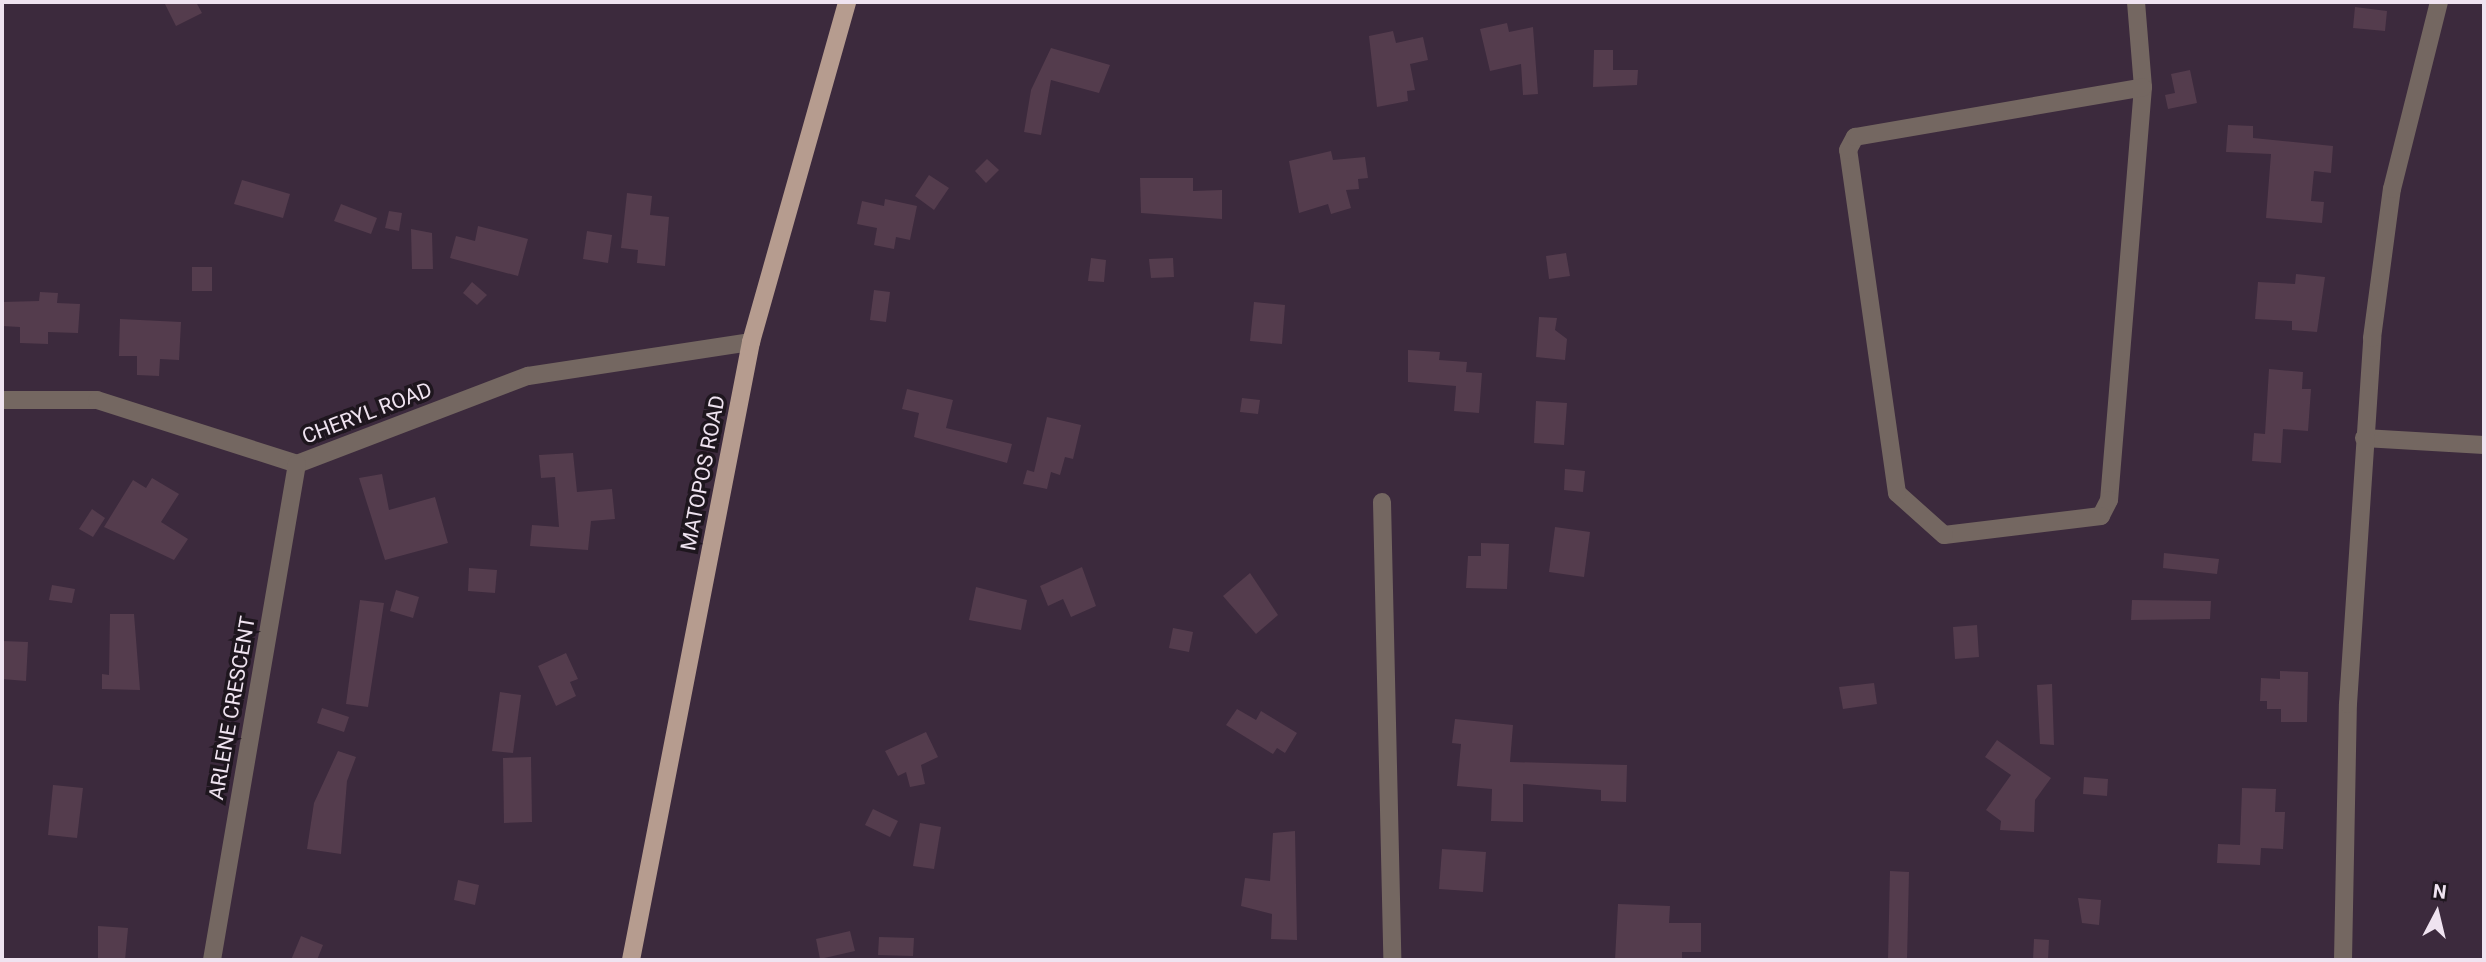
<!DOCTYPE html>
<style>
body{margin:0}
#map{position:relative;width:2486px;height:962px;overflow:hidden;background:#3c2a3d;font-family:Roboto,sans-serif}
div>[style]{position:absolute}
.building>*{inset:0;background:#543c4d}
.minor>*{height:18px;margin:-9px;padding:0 9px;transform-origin:9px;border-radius:9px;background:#746761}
.major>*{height:18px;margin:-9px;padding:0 9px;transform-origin:9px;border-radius:9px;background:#b69c8f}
span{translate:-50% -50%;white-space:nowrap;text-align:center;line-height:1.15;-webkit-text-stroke:7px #1e161e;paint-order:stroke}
.street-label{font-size:21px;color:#efe3f0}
.frame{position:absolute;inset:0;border:4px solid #efe3f0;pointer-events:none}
.north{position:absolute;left:2402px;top:878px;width:70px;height:70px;-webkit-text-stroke:5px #1e161e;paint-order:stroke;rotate:7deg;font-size:19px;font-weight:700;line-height:28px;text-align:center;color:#efe3f0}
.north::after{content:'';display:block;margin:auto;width:24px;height:32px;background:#efe3f0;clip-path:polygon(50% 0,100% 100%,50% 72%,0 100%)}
</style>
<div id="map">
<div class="building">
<i style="clip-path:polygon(164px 2px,196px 2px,202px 13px,176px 26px)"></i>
<i style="clip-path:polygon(2355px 7px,2387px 11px,2385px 31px,2353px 28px)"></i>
<i style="clip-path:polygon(1507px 23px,1509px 32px,1533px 27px,1538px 94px,1523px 95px,1521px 64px,1490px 71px,1480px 29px)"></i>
<i style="clip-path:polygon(1393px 31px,1396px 43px,1423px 37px,1428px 60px,1410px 64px,1415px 90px,1407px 91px,1408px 101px,1377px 107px,1369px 36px)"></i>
<i style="clip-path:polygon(1051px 48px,1110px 65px,1099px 93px,1051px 80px,1041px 135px,1024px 132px,1031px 90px)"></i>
<i style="clip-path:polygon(1594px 50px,1613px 50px,1613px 70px,1638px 70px,1637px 85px,1593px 87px)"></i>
<i style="clip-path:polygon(2190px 70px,2197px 103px,2168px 109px,2165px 95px,2175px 93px,2171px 74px)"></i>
<i style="clip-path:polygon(2228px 125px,2253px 126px,2253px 138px,2333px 146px,2331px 173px,2314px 171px,2311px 201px,2324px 202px,2322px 223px,2266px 218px,2271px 154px,2226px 152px)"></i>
<i style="clip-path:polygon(1331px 151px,1333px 160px,1365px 157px,1368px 178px,1358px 179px,1359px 189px,1346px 190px,1351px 208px,1331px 214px,1328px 204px,1299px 213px,1289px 161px)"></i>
<i style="clip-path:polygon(987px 159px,999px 170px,986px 183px,975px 171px)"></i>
<i style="clip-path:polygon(929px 175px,949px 188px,934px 210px,915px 196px)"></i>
<i style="clip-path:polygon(1140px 178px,1193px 178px,1193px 191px,1222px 190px,1222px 219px,1141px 213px)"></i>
<i style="clip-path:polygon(242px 180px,290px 194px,283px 218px,234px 204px)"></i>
<i style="clip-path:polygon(627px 193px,652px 196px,650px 215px,669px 217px,665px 266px,637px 263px,638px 250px,621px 248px)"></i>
<i style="clip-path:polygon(885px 199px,917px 206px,910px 240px,896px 237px,894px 249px,874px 245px,877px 228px,857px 224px,862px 201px,884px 206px)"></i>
<i style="clip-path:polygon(341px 204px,377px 218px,371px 234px,334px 221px)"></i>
<i style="clip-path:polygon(389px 211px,402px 213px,399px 231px,385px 228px)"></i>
<i style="clip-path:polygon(478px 226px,528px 239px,518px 276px,450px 258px,456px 236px,475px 241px)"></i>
<i style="clip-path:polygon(411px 229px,432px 233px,433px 269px,412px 269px)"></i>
<i style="clip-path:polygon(587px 231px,612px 235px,608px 263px,583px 259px)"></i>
<i style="clip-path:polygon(1566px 253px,1570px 276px,1549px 279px,1546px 256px)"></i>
<i style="clip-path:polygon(1091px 258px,1106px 260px,1104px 282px,1088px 281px)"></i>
<i style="clip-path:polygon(1173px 258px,1174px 277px,1151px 278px,1149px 259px)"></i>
<i style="clip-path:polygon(192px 267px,212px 267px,212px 291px,192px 291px)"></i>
<i style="clip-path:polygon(2296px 274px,2325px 277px,2317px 332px,2292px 330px,2292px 321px,2255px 319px,2258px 282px,2295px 284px)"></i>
<i style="clip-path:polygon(472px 282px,487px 295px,477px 305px,463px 293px)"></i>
<i style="clip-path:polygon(874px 290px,890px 292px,886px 322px,870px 320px)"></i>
<i style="clip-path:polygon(40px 292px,58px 293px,57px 303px,80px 304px,78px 333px,48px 332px,48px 344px,20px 343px,20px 327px,2px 326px,2px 302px,39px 301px)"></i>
<i style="clip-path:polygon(1254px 302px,1285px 305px,1282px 344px,1250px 341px)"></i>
<i style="clip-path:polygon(1539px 317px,1557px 318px,1555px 330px,1567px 339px,1565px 360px,1536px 357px)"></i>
<i style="clip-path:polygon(120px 319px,181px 322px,179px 360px,160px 359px,159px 376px,137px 375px,137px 356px,119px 356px)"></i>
<i style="clip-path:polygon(1408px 350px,1440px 352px,1439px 360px,1467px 362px,1466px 372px,1482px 373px,1479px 413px,1454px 411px,1456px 386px,1408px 382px)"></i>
<i style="clip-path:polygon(2269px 369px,2303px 372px,2302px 389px,2311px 389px,2308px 431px,2283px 429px,2281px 463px,2252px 461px,2254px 433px,2265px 434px)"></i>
<i style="clip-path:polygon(907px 389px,953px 400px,946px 428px,1012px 444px,1007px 463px,914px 437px,919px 413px,902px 409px)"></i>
<i style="clip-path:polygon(1242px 398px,1260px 400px,1258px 414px,1240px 412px)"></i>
<i style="clip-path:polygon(1536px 401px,1567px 403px,1564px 445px,1534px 443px)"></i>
<i style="clip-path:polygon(1047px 417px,1081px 425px,1073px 459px,1065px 457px,1060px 475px,1051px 472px,1047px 489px,1023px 484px,1027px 470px,1034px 472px)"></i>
<i style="clip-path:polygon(573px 453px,577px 492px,612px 489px,615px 519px,591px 521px,588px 550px,530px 546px,532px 525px,559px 527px,555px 477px,541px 478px,539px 455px)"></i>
<i style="clip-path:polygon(1565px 469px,1585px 471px,1583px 492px,1564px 490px)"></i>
<i style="clip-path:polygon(382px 474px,389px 510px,435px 497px,448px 543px,385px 560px,359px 478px)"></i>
<i style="clip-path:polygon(152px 478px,179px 494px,161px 522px,188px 539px,174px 560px,104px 527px,133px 480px,146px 488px)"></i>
<i style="clip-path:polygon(92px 509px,105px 518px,93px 537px,79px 529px)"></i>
<i style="clip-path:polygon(1555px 527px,1590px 532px,1584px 577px,1549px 572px)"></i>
<i style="clip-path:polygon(1481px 543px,1509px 544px,1507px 589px,1466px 588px,1468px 556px,1481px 556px)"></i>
<i style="clip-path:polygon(2164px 553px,2219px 559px,2217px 574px,2163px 568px)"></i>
<i style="clip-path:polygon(1082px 567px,1096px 606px,1071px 617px,1063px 599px,1048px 606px,1040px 586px)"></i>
<i style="clip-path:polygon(469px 568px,497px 570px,495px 593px,468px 591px)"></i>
<i style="clip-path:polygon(1250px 573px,1278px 615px,1256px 634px,1223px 596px)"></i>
<i style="clip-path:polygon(52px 585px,75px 589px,72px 603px,49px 600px)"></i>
<i style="clip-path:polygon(976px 587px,1027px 600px,1021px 630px,969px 620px)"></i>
<i style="clip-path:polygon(396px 590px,419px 597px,413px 618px,390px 611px)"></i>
<i style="clip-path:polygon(360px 600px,384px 603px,368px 707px,346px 704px)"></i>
<i style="clip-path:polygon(2132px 600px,2211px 601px,2210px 619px,2131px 620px)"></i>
<i style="clip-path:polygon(110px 614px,134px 614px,140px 690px,102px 689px,102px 674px,109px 675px)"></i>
<i style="clip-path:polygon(1977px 625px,1979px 657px,1955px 659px,1953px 627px)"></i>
<i style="clip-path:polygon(1173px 628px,1193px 632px,1189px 652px,1169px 648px)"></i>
<i style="clip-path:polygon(2px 641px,28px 642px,26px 681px,2px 679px)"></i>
<i style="clip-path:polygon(566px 653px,578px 679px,570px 682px,576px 696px,556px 706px,538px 666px)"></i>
<i style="clip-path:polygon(2280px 671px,2308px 672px,2307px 722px,2281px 722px,2281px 709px,2267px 709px,2267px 701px,2260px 701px,2261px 678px,2280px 679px)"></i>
<i style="clip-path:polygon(1874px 683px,1877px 704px,1843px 709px,1839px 687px)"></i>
<i style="clip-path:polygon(2052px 684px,2054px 745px,2040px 744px,2037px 685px)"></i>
<i style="clip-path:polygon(500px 692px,521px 695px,513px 753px,492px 751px)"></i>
<i style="clip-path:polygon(322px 708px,349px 717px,344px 732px,317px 723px)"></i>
<i style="clip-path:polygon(1237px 709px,1256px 720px,1261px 711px,1297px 733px,1285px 753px,1277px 748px,1273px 754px,1226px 725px)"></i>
<i style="clip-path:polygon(1455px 719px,1513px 725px,1510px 762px,1627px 765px,1626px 802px,1601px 801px,1601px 790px,1523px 784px,1523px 822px,1491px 821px,1492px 789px,1457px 786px,1461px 744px,1452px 743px)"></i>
<i style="clip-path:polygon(926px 732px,938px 757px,921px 765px,925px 784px,910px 787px,906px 772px,898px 776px,885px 751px)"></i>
<i style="clip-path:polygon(1997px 740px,2051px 778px,2035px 800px,2034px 832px,2000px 830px,2001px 821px,1986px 810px,2011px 775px,1985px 757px)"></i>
<i style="clip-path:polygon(338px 751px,356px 757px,347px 781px,341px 854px,307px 849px,314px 803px)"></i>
<i style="clip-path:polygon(531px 757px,532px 822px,504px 823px,503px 758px)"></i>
<i style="clip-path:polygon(2084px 777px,2108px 779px,2107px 796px,2083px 794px)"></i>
<i style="clip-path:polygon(53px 785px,83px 788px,77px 838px,48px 835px)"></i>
<i style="clip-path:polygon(2242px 788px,2276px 789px,2275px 812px,2285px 812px,2283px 849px,2261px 848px,2260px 865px,2217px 863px,2218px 844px,2240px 845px)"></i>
<i style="clip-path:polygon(873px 809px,898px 821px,890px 837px,865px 825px)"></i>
<i style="clip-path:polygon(920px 823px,941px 827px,934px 869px,913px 866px)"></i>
<i style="clip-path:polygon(1295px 831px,1297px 940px,1271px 939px,1272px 914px,1241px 906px,1245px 878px,1270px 881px,1273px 833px)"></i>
<i style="clip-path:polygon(1442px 849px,1486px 852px,1483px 892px,1439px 889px)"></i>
<i style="clip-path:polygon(1890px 871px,1909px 872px,1907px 960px,1888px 960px)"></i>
<i style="clip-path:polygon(458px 880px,479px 885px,475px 905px,454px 900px)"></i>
<i style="clip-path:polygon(2078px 898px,2101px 900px,2099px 925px,2082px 923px)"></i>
<i style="clip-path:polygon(1618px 904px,1670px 906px,1669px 923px,1701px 923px,1701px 952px,1682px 952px,1682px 960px,1615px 960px)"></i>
<i style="clip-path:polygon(98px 926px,128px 928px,125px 960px,98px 960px)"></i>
<i style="clip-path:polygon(850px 931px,855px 951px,820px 959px,816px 939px)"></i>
<i style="clip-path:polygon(301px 936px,323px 945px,317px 960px,291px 960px)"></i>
<i style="clip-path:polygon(879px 937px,914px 938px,913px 956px,878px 955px)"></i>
<i style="clip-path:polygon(2034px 939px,2049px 940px,2048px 960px,2033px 960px)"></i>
</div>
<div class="minor">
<i style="left:2136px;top:2px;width:85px;rotate:85.3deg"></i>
<i style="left:2143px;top:87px;width:414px;rotate:94.7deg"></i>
<i style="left:2109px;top:500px;width:18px;rotate:117deg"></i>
<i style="left:2101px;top:516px;width:158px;rotate:173.1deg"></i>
<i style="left:1944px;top:535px;width:63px;rotate:-138.2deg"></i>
<i style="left:1897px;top:493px;width:346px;rotate:-98.1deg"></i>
<i style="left:1848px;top:150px;width:15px;rotate:-62deg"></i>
<i style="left:1855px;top:137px;width:292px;rotate:-9.8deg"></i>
<i style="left:2px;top:400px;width:95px"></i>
<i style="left:97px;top:400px;width:210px;rotate:17.7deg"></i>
<i style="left:297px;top:464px;width:247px;rotate:-20.9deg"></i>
<i style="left:528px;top:376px;width:226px;rotate:-8.7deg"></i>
<i style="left:2364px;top:438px;width:120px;rotate:3.3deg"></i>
<i style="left:1382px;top:502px;width:458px;rotate:88.7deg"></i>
<i style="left:212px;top:960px;width:503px;rotate:-80.28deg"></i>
<i style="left:2343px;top:960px;width:256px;rotate:-88.9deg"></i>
<i style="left:2348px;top:704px;width:367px;rotate:-86.2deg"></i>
<i style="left:2372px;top:338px;width:150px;rotate:-82.4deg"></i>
<i style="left:2392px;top:189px;width:193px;rotate:-75.9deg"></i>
</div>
<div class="major">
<i style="left:631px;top:960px;width:630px;rotate:-79.01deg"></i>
<i style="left:751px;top:342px;width:353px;rotate:-74.2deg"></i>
</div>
<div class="street-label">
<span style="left:367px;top:413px;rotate:-21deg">CHERYL ROAD</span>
<span style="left:703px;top:473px;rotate:-79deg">MATOPOS ROAD</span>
<span style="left:232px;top:708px;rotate:-80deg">ARLENE CRESCENT</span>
</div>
<div class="frame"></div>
<div class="north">N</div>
</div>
